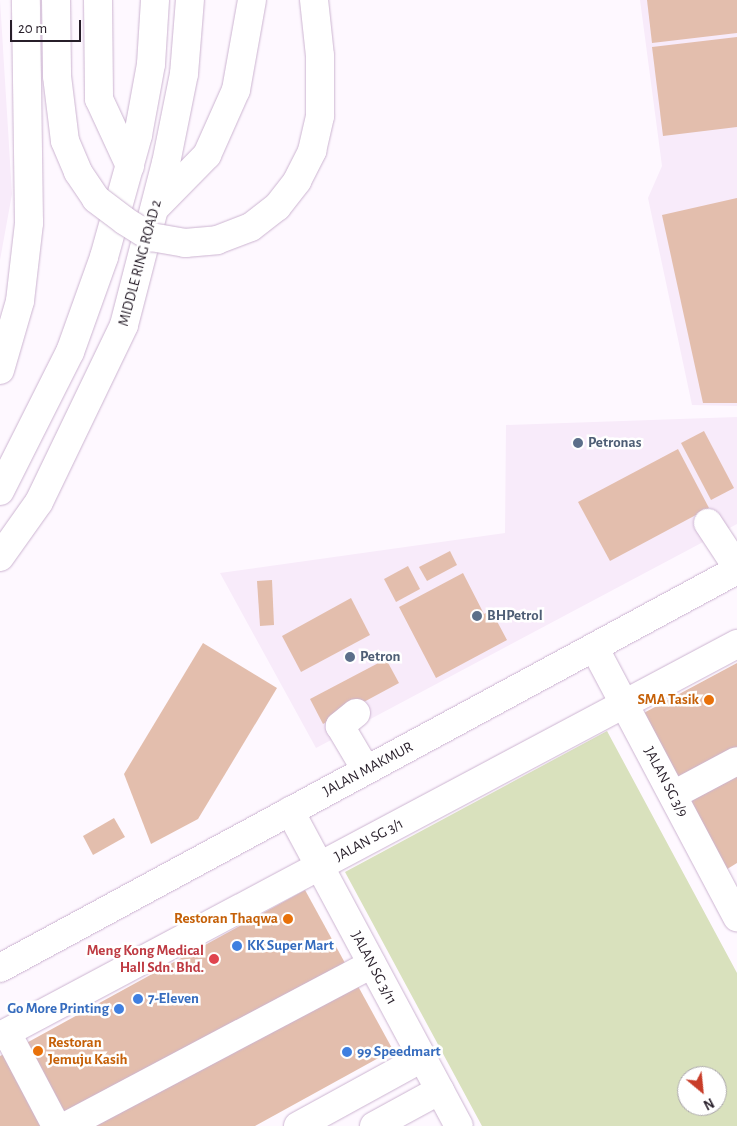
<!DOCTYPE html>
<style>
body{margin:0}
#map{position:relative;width:737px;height:1126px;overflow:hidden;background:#fef8ff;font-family:"Alegreya Sans",sans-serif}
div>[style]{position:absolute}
.built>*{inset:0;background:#f8ebfa}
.green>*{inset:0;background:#d9e1bd}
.building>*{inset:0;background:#e3bead}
.roads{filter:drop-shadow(0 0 1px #ccb4d1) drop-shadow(0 0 1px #ccb4d1)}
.minor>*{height:28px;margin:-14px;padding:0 14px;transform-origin:14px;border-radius:14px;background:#fff}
.highway>*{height:28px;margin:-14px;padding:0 14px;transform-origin:14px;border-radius:14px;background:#fff}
.bridges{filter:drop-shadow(0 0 1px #ccb4d1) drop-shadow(0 0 1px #ccb4d1)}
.highway-bridge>*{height:28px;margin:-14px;padding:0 14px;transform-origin:14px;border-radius:14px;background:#fff}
.dots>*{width:14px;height:14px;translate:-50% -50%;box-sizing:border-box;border:2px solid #fff;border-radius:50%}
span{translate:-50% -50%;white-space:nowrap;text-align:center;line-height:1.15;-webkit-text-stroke:5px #fff;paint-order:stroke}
.street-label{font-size:15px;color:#271e29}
.service-label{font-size:15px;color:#4e5e75;font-weight:700}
.left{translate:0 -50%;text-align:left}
.food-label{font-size:15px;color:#c56008;font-weight:700}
.right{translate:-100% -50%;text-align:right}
.shop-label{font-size:15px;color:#366cbe;font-weight:700}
.health-label{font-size:15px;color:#be3a42;font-weight:700}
.north{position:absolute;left:677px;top:1066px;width:50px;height:50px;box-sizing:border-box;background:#fff;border:1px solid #a9a5a9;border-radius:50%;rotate:152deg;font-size:14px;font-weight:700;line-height:20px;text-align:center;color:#271e29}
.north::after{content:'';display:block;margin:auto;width:18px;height:22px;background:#c83c28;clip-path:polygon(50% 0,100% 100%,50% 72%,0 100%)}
.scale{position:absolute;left:10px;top:20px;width:71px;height:22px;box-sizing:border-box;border:2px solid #271e29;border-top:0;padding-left:6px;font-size:15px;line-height:18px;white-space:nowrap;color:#271e29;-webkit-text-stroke:4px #fff;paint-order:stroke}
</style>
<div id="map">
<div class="built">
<i style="clip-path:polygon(0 0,12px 194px,0 260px)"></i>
<i style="clip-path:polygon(640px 0,737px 0,737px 406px,692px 405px,648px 198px,662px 166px)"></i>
<i style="clip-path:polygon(737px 417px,737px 524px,316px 748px,220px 573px,505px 533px,506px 425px)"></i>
</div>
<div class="green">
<i style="clip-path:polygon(evenodd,607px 731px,737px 973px,737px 1126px,482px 1126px,345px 872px,607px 731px,687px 1076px,717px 1076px,717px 1106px,687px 1106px,687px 1076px)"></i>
</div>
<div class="building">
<i style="clip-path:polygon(647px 0,737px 0,737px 33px,652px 43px)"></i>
<i style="clip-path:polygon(737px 37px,737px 127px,663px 136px,652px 47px)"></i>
<i style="clip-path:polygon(737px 198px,737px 403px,703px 403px,662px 215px)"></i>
<i style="clip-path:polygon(704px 431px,734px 488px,711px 500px,681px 443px)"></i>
<i style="clip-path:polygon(678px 449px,709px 508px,610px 561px,578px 502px)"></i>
<i style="clip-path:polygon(450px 551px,457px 565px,427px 581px,419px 567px)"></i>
<i style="clip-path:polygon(408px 566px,420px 589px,396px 602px,384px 579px)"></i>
<i style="clip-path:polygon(463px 573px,484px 614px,491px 610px,507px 640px,436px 678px,399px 607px)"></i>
<i style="clip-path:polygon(272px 580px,274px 625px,260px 626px,257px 581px)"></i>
<i style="clip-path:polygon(351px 598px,370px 635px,301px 672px,282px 636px)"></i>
<i style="clip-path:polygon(203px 643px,277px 688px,198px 819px,151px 844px,124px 774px)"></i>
<i style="clip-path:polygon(386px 659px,399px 683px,323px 724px,310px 699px)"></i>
<i style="clip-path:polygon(737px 663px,737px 754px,678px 786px,640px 715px)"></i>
<i style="clip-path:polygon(737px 773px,737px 863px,724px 871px,686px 800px)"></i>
<i style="clip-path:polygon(114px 818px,125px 837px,93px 855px,83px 836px)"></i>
<i style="clip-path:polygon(305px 890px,345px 963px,61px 1119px,21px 1046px)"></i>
<i style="clip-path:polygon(353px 977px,393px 1050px,255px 1126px,81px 1126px)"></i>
<i style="clip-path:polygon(10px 1051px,51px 1126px,0 1126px,0 1056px)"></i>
</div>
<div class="roads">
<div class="minor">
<i style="left:708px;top:523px;width:53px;rotate:56.6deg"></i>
<i style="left:594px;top:647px;width:306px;rotate:62.1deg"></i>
<i style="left:356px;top:713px;width:21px;rotate:141deg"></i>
<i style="left:340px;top:726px;width:51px;rotate:59.4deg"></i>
<i style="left:673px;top:795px;width:72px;rotate:-28deg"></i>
<i style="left:290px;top:811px;width:357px;rotate:61.8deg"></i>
<i style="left:0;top:968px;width:838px;rotate:-28.37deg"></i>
<i style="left:7px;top:1033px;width:105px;rotate:62.2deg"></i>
<i style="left:0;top:1036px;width:835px;rotate:-28.01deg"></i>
<i style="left:66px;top:1126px;width:346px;rotate:-27.9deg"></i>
<i style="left:298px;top:1126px;width:141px;rotate:-28.7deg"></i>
<i style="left:374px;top:1126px;width:75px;rotate:-28.6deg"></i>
</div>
<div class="highway">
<i style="left:98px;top:0;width:99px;rotate:89.4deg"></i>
<i style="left:99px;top:99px;width:74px;rotate:65.2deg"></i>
<i style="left:156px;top:207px;width:73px;rotate:-45.6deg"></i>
<i style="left:207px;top:155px;width:71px;rotate:-66deg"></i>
<i style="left:236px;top:90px;width:91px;rotate:-79.9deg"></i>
<i style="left:0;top:370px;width:72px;rotate:-73.8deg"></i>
<i style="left:20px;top:301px;width:79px;rotate:-83.4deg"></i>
<i style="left:29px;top:223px;width:223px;rotate:-90.8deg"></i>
<i style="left:0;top:491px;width:156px;rotate:-63.3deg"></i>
<i style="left:70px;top:352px;width:101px;rotate:-70.3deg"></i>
<i style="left:104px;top:257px;width:127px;rotate:-74.4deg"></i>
<i style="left:138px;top:135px;width:72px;rotate:-79.6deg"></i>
<i style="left:151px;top:64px;width:64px;rotate:-86.4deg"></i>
<i style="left:0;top:557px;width:67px;rotate:-54.7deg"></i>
<i style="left:39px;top:502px;width:196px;rotate:-64.3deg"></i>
<i style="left:124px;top:325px;width:167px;rotate:-75.5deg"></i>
<i style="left:166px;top:163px;width:91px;rotate:-78.6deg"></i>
<i style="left:184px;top:74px;width:74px;rotate:-85.4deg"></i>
</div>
</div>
<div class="bridges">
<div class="highway-bridge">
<i style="left:56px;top:0;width:76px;rotate:89.2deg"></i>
<i style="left:57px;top:76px;width:65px;rotate:83deg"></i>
<i style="left:65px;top:141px;width:34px;rotate:67deg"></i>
<i style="left:78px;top:172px;width:32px;rotate:56deg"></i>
<i style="left:96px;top:199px;width:36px;rotate:37deg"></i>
<i style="left:125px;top:221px;width:31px;rotate:32deg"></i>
<i style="left:151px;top:237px;width:35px;rotate:10deg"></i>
<i style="left:185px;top:243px;width:32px;rotate:-5deg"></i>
<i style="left:217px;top:240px;width:36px;rotate:-21deg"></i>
<i style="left:251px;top:227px;width:33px;rotate:-38deg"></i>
<i style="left:277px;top:207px;width:33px;rotate:-52deg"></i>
<i style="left:297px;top:181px;width:34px;rotate:-63deg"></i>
<i style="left:312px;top:151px;width:36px;rotate:-77deg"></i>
<i style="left:320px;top:116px;width:60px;rotate:-90deg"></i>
<i style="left:320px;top:56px;width:56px;rotate:-96.1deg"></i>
</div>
</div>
<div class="dots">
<i style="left:578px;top:443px;background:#5c6f8a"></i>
<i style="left:477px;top:616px;background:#5c6f8a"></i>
<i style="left:350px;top:657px;background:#5c6f8a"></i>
<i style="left:709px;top:700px;background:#e8710a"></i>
<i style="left:288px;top:919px;background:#e8710a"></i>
<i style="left:237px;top:946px;background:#3f7fe0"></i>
<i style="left:214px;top:959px;background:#e0444e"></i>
<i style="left:138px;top:999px;background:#3f7fe0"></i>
<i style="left:119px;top:1009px;background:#3f7fe0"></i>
<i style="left:38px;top:1051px;background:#e8710a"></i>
<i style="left:347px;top:1052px;background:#3f7fe0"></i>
</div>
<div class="street-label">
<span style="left:140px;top:263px;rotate:-75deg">MIDDLE RING ROAD 2</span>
<span style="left:368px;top:769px;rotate:-28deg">JALAN MAKMUR</span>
<span style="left:666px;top:782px;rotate:62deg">JALAN SG 3/9</span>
<span style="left:369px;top:840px;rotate:-28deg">JALAN SG 3/1</span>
<span style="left:374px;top:968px;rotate:62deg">JALAN SG 3/11</span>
</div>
<div class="service-label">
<span class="left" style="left:588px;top:443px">Petronas</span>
<span class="left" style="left:487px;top:616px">BHPetrol</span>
<span class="left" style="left:360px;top:657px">Petron</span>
</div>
<div class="food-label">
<span class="right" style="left:699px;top:700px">SMA Tasik</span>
<span class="right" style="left:278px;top:919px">Restoran Thaqwa</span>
<span class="left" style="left:48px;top:1051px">Restoran<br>Jemuju Kasih</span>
</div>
<div class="shop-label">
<span class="left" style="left:247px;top:946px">KK Super Mart</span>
<span class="left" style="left:148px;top:999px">7-Eleven</span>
<span class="right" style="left:109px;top:1009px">Go More Printing</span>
<span class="left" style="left:357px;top:1052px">99 Speedmart</span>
</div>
<div class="health-label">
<span class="right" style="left:204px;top:959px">Meng Kong Medical<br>Hall Sdn. Bhd.</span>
</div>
<div class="north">N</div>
<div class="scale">20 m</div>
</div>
